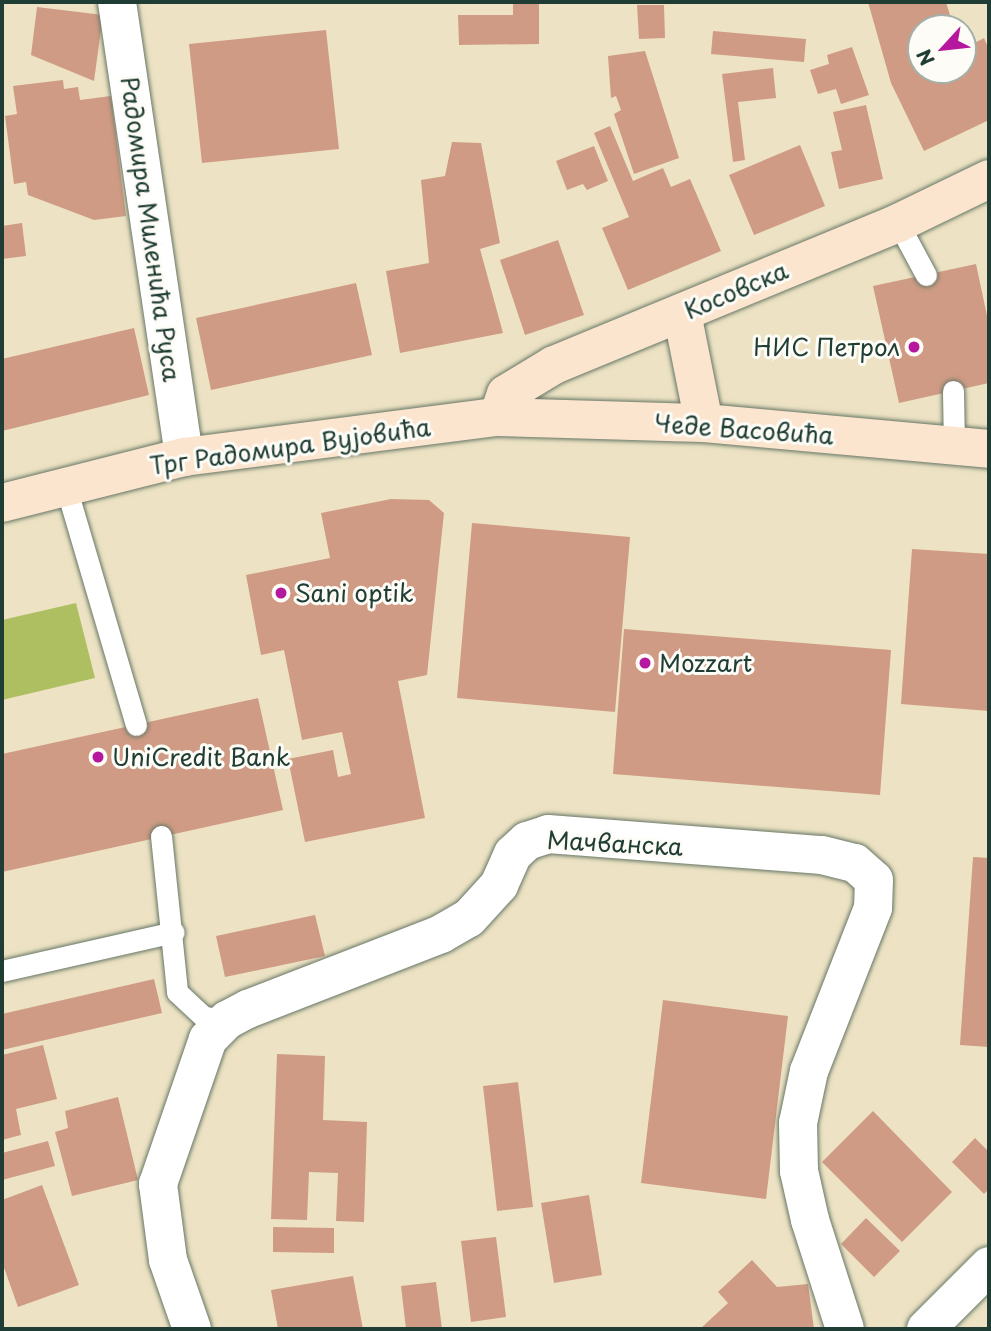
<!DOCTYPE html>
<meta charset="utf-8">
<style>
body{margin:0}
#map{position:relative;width:991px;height:1331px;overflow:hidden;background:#ede3c4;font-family:"Playpen Sans",sans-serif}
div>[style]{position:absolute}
.green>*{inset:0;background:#aebf62}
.building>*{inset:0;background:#cf9b84}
.roads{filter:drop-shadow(0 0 2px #677766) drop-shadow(0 0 2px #677766)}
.lane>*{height:21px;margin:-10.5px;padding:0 10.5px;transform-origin:10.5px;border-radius:10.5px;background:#fff}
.street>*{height:38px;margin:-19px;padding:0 19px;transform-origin:19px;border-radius:19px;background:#fff}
.secondary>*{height:38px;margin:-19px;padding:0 19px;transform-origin:19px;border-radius:19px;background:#fbe5cf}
.dots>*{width:19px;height:19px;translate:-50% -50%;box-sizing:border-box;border:4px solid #fdfcf7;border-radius:50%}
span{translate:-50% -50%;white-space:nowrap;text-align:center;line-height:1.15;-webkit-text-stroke:6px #fdfcf7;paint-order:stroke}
.street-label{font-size:24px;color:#1f3d34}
.poi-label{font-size:24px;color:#1f3d34}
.right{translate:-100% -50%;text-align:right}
.left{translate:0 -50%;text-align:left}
.frame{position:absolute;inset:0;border:4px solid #1f3d34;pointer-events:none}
.north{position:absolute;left:907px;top:14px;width:70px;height:70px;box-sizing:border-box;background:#fdfcf7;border:2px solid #a4b0a9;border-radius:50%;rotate:243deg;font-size:19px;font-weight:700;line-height:28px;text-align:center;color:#1f3d34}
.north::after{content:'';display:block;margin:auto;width:24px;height:32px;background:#b5179e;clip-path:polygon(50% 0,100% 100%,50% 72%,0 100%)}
</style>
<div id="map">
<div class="green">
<i style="clip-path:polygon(76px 603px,95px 678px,2px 700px,2px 620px)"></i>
</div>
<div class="building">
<i style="clip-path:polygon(513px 2px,539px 2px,539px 44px,459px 45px,458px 15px,513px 15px)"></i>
<i style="clip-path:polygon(868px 2px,946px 2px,954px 28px,921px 28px,921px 70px,963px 70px,963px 49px,984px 38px,989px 50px,989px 120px,924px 151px,891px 83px)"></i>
<i style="clip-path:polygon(637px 5px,664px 5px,665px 38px,639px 39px)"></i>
<i style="clip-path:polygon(37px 7px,103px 15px,94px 81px,31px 55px)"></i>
<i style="clip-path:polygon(326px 30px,339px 149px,202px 163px,189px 44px)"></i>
<i style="clip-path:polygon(713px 31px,806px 39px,804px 62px,711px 54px)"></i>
<i style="clip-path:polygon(852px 47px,869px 95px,841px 104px,836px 89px,818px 94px,810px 70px,829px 64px,827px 55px)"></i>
<i style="clip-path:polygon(645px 51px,679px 158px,634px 174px,614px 114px,621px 110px,616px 96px,611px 98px,608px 56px)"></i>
<i style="clip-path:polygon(773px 68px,776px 98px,738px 102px,745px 160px,733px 162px,722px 74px)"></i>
<i style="clip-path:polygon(63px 80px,64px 89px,78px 87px,80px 100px,111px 96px,126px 216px,94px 220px,28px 195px,26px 182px,14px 184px,5px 116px,17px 114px,13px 86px)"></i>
<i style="clip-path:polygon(866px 105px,883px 179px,839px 189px,831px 152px,842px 150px,833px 112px)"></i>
<i style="clip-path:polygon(610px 126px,633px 181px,663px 168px,671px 187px,690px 179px,721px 251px,628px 290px,602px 228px,629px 217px,594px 133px)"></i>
<i style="clip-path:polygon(452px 142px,481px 143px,500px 243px,480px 249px,503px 333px,400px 353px,386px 271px,429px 263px,421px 180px,445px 176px)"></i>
<i style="clip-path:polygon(800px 145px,825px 206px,754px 235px,729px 175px)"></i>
<i style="clip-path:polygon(594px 146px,608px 181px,587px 190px,583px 184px,567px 190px,556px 161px)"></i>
<i style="clip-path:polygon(22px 223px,26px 256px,2px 259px,2px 226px)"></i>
<i style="clip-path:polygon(558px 240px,584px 315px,525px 335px,500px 260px)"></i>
<i style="clip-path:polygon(976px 264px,989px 325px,989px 383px,899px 403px,873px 286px)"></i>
<i style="clip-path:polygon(356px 283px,372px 355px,211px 390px,196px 318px)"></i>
<i style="clip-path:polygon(134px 328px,149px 395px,2px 431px,2px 359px)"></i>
<i style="clip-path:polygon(391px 499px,429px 500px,444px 513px,427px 675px,398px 681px,425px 818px,305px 842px,288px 759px,333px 750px,338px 777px,351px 774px,342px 732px,302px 740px,284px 650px,261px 655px,246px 575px,330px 558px,321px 513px)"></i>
<i style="clip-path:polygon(472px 523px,630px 537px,615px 712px,457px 698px)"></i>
<i style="clip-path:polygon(912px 549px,989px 554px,989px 711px,901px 704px)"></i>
<i style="clip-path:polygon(624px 629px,891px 650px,880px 795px,613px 774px)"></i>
<i style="clip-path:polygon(258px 698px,283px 810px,2px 872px,2px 754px)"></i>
<i style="clip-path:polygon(973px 857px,989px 858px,989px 1047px,960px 1045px)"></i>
<i style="clip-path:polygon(315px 915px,325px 956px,225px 977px,216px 936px)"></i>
<i style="clip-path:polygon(154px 979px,162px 1013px,2px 1050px,2px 1014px)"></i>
<i style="clip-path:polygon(663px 1000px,788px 1016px,766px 1199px,641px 1183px)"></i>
<i style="clip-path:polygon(43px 1045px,57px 1099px,16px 1109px,21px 1135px,2px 1140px,2px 1055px)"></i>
<i style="clip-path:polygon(277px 1054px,325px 1056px,323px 1120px,367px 1122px,364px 1222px,336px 1221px,338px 1173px,309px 1172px,307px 1220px,271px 1219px)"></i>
<i style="clip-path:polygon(518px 1082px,533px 1207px,497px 1211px,483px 1086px)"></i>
<i style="clip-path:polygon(118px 1097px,138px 1180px,72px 1196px,55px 1132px,68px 1128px,65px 1111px)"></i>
<i style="clip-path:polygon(873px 1111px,952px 1192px,902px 1242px,822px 1162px)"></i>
<i style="clip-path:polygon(975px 1138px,989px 1152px,989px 1189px,984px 1194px,952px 1162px)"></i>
<i style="clip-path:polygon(48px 1141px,55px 1166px,2px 1180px,2px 1153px)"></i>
<i style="clip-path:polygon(42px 1185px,79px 1285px,18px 1307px,2px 1262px,2px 1200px)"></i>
<i style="clip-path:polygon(589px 1195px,602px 1275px,554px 1283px,541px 1203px)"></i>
<i style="clip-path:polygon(866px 1218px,900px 1251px,874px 1277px,841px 1244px)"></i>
<i style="clip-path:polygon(273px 1227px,334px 1228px,334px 1253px,273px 1252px)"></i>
<i style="clip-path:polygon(496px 1237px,506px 1317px,471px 1322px,461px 1241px)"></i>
<i style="clip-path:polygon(752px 1260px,777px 1287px,808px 1284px,814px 1329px,700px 1329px,728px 1303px,718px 1292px)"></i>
<i style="clip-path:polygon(353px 1276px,363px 1329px,278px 1329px,271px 1290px)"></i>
<i style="clip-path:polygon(436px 1282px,442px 1329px,406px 1329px,401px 1286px)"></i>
</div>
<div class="roads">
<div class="lane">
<i style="left:898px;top:223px;width:59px;rotate:61.7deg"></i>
<i style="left:953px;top:391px;width:55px;rotate:89deg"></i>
<i style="left:66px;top:487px;width:248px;rotate:73.6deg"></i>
<i style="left:161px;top:836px;width:157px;rotate:84.1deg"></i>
<i style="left:177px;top:992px;width:37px;rotate:43deg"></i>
<i style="left:204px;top:1017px;width:23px;rotate:7deg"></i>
<i style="left:2px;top:971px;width:176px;rotate:-12.8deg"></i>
</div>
<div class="street">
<i style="left:117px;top:2px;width:460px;rotate:81.6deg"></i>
<i style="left:192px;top:1329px;width:73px;rotate:-109.2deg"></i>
<i style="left:168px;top:1260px;width:77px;rotate:-97.5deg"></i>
<i style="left:158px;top:1184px;width:153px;rotate:-71deg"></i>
<i style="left:208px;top:1039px;width:27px;rotate:-45deg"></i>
<i style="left:227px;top:1020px;width:24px;rotate:-28deg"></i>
<i style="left:248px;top:1009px;width:207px;rotate:-21.2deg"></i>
<i style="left:441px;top:934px;width:32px;rotate:-30deg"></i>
<i style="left:469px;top:918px;width:45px;rotate:-47.7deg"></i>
<i style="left:499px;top:885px;width:34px;rotate:-66deg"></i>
<i style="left:513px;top:854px;width:19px;rotate:-43deg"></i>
<i style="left:527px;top:841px;width:22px;rotate:-18deg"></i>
<i style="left:548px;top:834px;width:275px;rotate:4.4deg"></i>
<i style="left:822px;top:855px;width:34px;rotate:14deg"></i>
<i style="left:855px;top:863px;width:25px;rotate:42deg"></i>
<i style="left:874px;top:880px;width:28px;rotate:92deg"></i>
<i style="left:873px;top:908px;width:175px;rotate:111.4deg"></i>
<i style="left:809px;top:1071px;width:53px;rotate:101.9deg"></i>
<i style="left:798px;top:1123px;width:48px;rotate:88.8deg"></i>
<i style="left:799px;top:1171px;width:50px;rotate:77.3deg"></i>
<i style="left:810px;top:1220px;width:114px;rotate:72.2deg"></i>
<i style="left:926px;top:1329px;width:89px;rotate:-45deg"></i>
</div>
<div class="secondary">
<i style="left:682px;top:313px;width:112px;rotate:78.7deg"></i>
<i style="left:498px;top:417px;width:24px;rotate:-71deg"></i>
<i style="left:506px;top:394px;width:56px;rotate:-31.1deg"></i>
<i style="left:554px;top:365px;width:372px;rotate:-22.4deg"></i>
<i style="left:898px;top:223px;width:101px;rotate:-25.8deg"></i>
<i style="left:2px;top:503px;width:188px;rotate:-14.2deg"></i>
<i style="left:184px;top:457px;width:317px;rotate:-7.3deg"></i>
<i style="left:498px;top:417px;width:206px;rotate:1.7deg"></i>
<i style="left:704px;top:423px;width:286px;rotate:5.2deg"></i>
</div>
</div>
<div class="dots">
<i style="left:914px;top:347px;background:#b5179e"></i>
<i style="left:281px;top:593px;background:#b5179e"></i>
<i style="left:645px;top:663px;background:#b5179e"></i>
<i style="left:98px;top:757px;background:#b5179e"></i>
</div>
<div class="street-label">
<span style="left:151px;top:229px;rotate:82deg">Радомира Миленића Руса</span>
<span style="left:736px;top:290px;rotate:-23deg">Косовска</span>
<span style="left:744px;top:429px;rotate:4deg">Чеде Васовића</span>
<span style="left:290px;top:446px;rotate:-8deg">Трг Радомира Вујовића</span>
<span style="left:615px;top:843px;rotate:3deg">Мачванска</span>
</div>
<div class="poi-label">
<span class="right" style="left:900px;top:347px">НИС Петрол</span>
<span class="left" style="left:295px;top:593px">Sani optik</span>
<span class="left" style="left:659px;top:663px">Mozzart</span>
<span class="left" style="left:112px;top:757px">UniCredit Bank</span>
</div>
<div class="frame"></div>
<div class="north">N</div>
</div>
